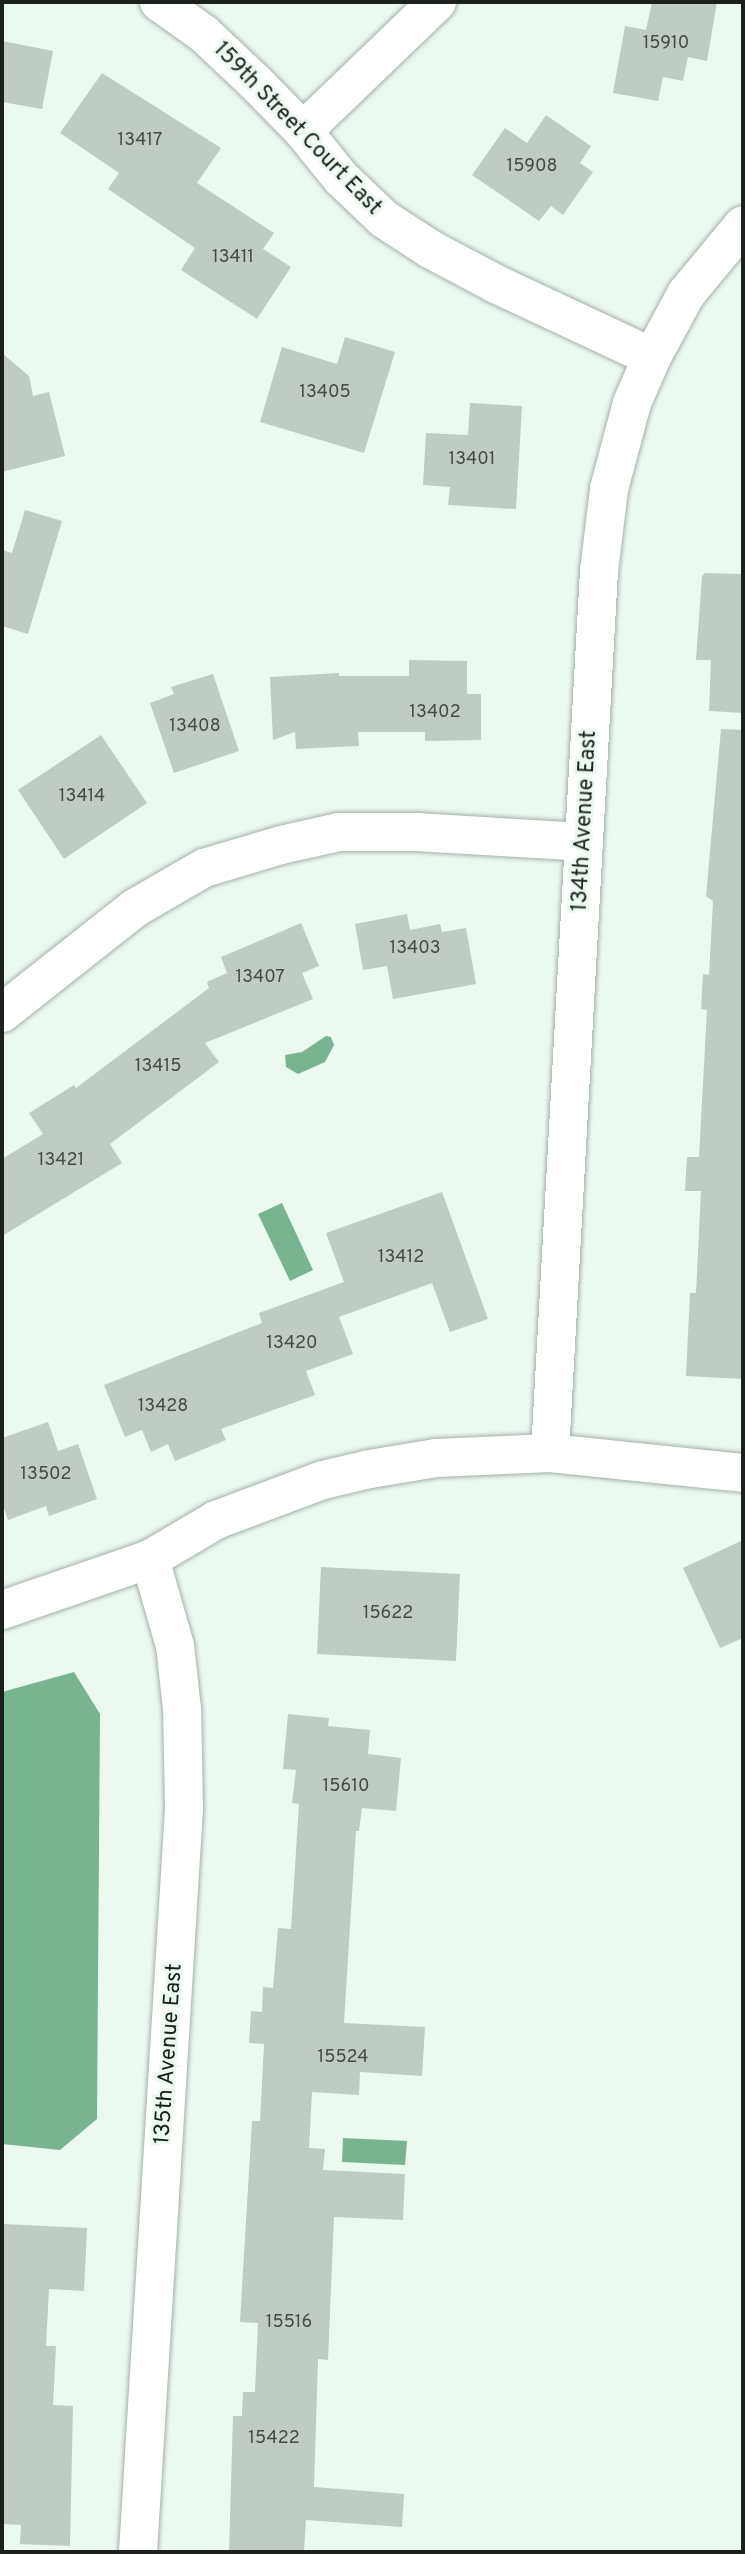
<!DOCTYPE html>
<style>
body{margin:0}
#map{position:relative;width:745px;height:2554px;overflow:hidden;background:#ecf9f0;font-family:Overpass,sans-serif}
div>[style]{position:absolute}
.water>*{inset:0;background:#79b490}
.building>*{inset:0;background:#bfcbc3}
.roads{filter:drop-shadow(0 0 2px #a4b0a8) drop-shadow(0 0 2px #a4b0a8)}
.street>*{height:38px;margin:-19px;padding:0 19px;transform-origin:19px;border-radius:19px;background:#fff}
span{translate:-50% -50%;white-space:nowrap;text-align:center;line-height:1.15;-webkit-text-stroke:6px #ecf9f0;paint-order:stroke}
.number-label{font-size:18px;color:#444b46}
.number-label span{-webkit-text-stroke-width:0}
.street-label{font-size:22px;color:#1b201d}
.frame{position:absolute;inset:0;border:4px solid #1b201d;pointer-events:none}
</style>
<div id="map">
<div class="water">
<i style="clip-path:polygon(326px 1036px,331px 1037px,334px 1045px,325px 1062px,298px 1074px,286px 1067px,285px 1055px,302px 1052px)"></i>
<i style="clip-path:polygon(282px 1203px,313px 1270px,290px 1281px,258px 1214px)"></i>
<i style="clip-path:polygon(74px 1672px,100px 1714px,97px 2119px,60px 2150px,2px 2144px,2px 1692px)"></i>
<i style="clip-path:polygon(343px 2138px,407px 2141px,405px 2165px,342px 2162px)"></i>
</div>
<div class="building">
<i style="clip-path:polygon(652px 2px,717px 2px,707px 61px,688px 57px,683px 81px,663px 77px,658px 101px,613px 93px,625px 26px,646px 30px)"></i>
<i style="clip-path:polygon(2px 41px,53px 51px,42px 109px,2px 102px)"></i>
<i style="clip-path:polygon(102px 73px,221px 148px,197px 183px,274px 233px,263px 249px,291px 267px,257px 319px,181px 270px,195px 248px,108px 189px,119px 173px,60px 133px)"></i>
<i style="clip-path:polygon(546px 115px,591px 146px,580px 163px,593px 172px,563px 215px,551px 206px,539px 221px,472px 175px,505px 128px,527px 143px)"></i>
<i style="clip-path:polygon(345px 337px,395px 352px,364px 453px,260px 422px,282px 347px,337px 364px)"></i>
<i style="clip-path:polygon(2px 353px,29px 376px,33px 396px,49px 392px,65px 456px,2px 472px)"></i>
<i style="clip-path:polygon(470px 403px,522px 406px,516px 509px,448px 505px,450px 487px,423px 485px,426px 433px,468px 435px)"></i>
<i style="clip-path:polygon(25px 510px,62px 521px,28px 634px,2px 626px,2px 550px,12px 553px)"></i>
<i style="clip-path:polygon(705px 573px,743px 574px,743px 713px,709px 711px,711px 660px,696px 660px,702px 576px)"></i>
<i style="clip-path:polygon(409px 660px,467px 661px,467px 694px,481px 694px,481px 740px,425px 741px,425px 732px,358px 732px,359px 746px,296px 749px,295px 732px,273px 740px,270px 677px,339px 673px,339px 676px,409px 676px)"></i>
<i style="clip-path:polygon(213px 674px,239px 751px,174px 773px,150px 703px,174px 694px,171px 687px)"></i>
<i style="clip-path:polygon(721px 729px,743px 730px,743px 1379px,686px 1376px,690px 1293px,696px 1293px,701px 1191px,685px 1191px,687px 1157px,699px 1157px,707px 1010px,701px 1009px,703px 974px,709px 975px,713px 901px,706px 896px)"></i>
<i style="clip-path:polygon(101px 735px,147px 803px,64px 859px,18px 790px)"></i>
<i style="clip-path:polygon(407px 914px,410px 930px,440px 924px,442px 932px,466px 928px,476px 984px,393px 999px,387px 966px,363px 970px,355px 924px)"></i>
<i style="clip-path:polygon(301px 923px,319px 966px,302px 973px,313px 999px,205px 1043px,219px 1062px,110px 1144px,122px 1163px,2px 1236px,2px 1159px,43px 1134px,29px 1113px,74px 1085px,76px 1088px,209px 988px,207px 982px,227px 973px,221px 957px)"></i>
<i style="clip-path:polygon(442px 1192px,488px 1319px,450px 1332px,432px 1283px,339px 1317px,353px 1354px,306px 1371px,315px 1395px,221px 1429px,226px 1440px,175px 1461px,168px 1444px,151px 1452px,142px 1430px,125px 1437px,104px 1385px,262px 1323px,259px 1313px,344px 1282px,326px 1233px)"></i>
<i style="clip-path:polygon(48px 1422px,58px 1451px,78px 1444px,97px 1499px,49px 1516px,46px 1506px,8px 1520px,2px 1502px,2px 1438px)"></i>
<i style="clip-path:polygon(743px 1540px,743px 1638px,720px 1648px,683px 1568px)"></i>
<i style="clip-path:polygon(321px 1567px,460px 1574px,456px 1661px,317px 1654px)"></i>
<i style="clip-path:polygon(288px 1714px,329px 1718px,328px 1726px,370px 1730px,368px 1754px,401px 1758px,396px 1811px,362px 1808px,359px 1831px,356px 1831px,344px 2023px,425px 2027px,422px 2076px,360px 2072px,359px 2095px,312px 2092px,309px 2148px,325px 2149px,323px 2170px,405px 2174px,403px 2220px,334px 2217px,328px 2360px,318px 2359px,314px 2487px,404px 2494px,402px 2527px,306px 2520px,304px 2552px,229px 2552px,233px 2416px,242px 2416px,243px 2392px,255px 2392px,258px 2323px,240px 2322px,252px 2121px,260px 2121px,264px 2044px,249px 2043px,251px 2011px,262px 2012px,263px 1987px,273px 1988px,278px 1928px,291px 1929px,299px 1804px,292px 1803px,296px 1770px,283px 1769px)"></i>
<i style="clip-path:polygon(2px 2224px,87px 2228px,84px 2291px,49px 2289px,46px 2346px,56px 2346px,53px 2405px,73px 2406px,70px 2546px,20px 2544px,21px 2525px,2px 2524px)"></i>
</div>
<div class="roads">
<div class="street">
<i style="left:159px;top:2px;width:55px;rotate:35.4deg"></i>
<i style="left:204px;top:34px;width:70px;rotate:43.3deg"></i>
<i style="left:255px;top:82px;width:69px;rotate:45.6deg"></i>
<i style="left:303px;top:131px;width:60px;rotate:51deg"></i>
<i style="left:341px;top:178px;width:59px;rotate:43.6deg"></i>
<i style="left:384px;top:219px;width:55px;rotate:33.1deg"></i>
<i style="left:430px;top:249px;width:75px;rotate:27.9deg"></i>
<i style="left:496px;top:284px;width:172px;rotate:25.1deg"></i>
<i style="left:303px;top:131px;width:186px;rotate:-43.9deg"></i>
<i style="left:2px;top:1013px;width:169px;rotate:-38.3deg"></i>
<i style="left:135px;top:908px;width:80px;rotate:-30.1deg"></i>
<i style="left:204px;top:868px;width:80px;rotate:-16.6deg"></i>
<i style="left:281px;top:845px;width:59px;rotate:-12.6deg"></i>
<i style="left:339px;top:832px;width:77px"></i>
<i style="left:416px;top:832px;width:167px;rotate:3.4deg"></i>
<i style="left:550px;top:1453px;width:883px;rotate:-86.82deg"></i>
<i style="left:599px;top:571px;width:83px;rotate:-83deg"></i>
<i style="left:609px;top:489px;width:89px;rotate:-75deg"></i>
<i style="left:632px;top:403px;width:50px;rotate:-66.5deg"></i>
<i style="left:652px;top:357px;width:72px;rotate:-61.6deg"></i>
<i style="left:686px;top:294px;width:89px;rotate:-50.4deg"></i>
<i style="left:2px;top:1610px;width:157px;rotate:-19deg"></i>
<i style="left:150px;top:1559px;width:77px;rotate:-30.6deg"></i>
<i style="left:216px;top:1520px;width:114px;rotate:-20.5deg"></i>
<i style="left:323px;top:1480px;width:48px;rotate:-13.2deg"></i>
<i style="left:370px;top:1469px;width:67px;rotate:-9.5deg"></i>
<i style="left:436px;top:1458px;width:114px;rotate:-2.5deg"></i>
<i style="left:550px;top:1453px;width:194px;rotate:5.9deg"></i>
<i style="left:138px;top:2552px;width:744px;rotate:-86.46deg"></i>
<i style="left:184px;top:1809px;width:100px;rotate:-91.1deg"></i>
<i style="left:182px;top:1709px;width:63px;rotate:-96.3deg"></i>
<i style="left:175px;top:1646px;width:91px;rotate:-106deg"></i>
</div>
</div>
<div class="number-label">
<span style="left:666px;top:44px">15910</span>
<span style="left:140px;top:141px">13417</span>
<span style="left:532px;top:167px">15908</span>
<span style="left:233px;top:258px">13411</span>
<span style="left:325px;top:393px">13405</span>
<span style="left:472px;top:460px">13401</span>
<span style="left:435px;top:713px">13402</span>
<span style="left:195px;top:727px">13408</span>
<span style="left:82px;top:797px">13414</span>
<span style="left:415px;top:949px">13403</span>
<span style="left:260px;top:978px">13407</span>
<span style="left:158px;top:1067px">13415</span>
<span style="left:61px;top:1161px">13421</span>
<span style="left:401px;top:1258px">13412</span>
<span style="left:292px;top:1344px">13420</span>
<span style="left:163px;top:1407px">13428</span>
<span style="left:46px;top:1475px">13502</span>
<span style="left:388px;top:1614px">15622</span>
<span style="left:346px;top:1787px">15610</span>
<span style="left:343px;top:2058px">15524</span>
<span style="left:289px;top:2323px">15516</span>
<span style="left:274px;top:2439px">15422</span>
</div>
<div class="street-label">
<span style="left:297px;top:129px;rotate:46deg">159th Street Court East</span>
<span style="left:585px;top:821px;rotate:-87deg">134th Avenue East</span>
<span style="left:169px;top:2054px;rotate:-86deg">135th Avenue East</span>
</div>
<div class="frame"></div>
</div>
